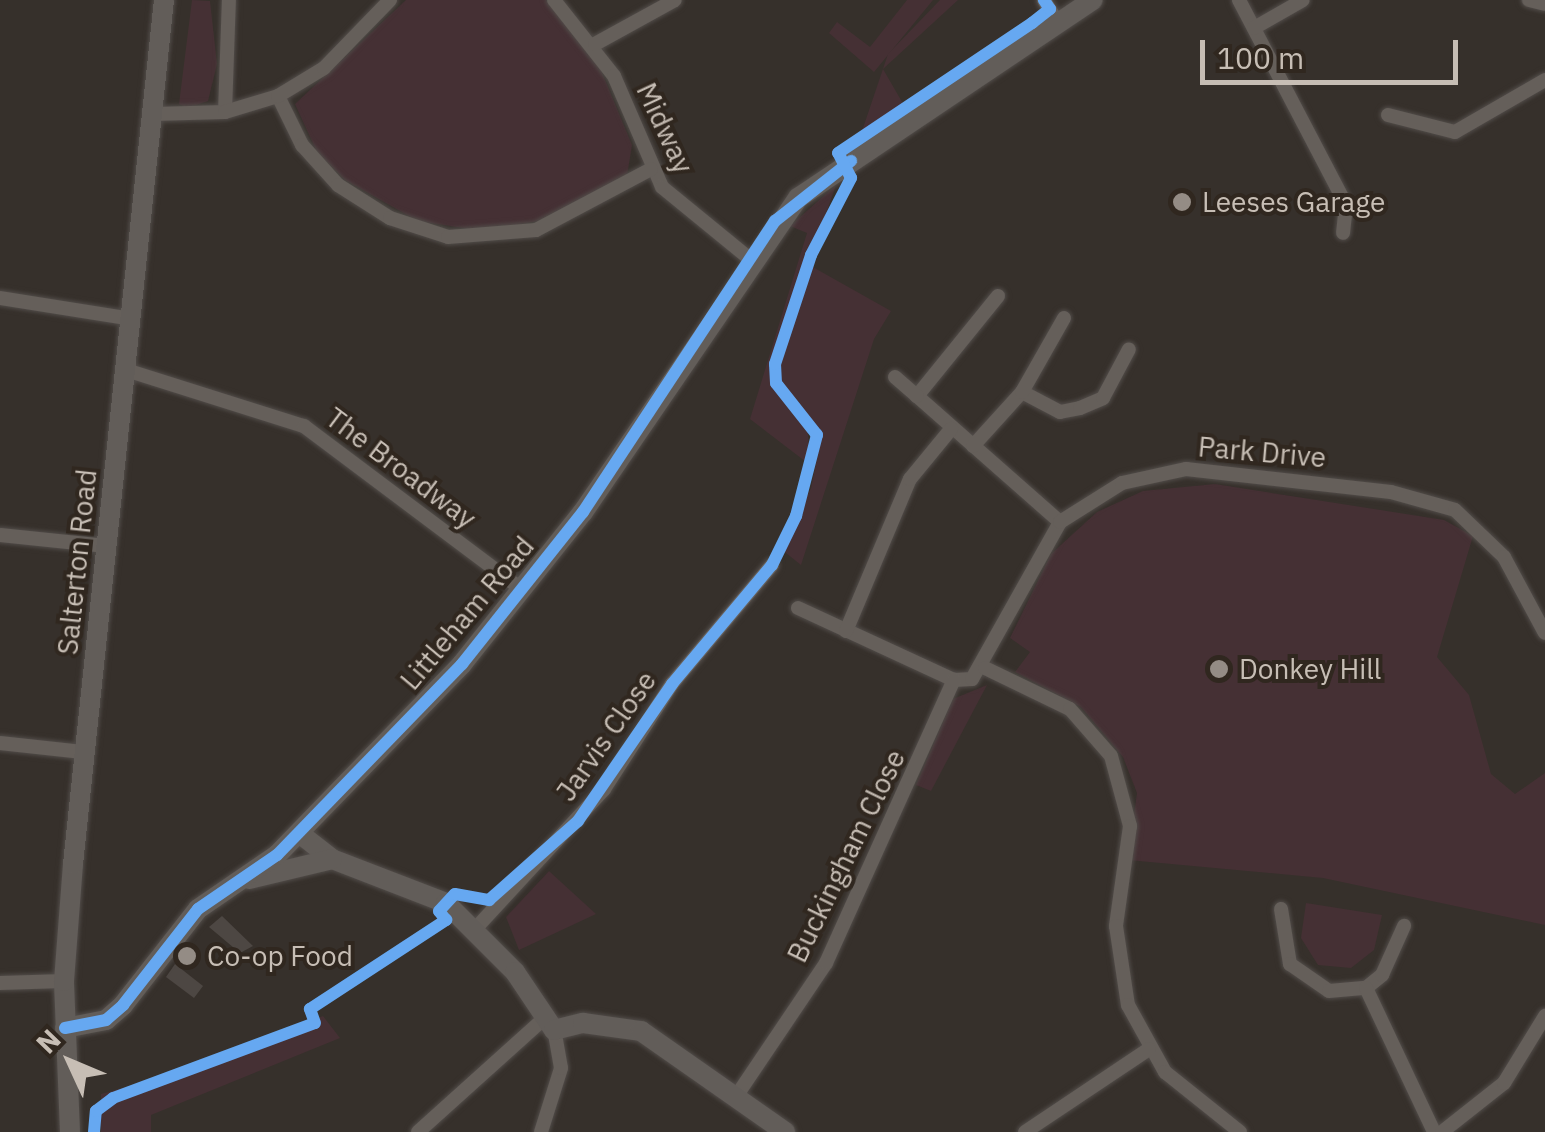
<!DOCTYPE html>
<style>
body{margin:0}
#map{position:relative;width:1545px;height:1132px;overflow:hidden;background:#36302b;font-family:"IBM Plex Sans",sans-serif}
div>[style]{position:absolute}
.green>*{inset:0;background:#453034}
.building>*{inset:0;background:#4d4743}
.roads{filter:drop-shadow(0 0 2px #514c49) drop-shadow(0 0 2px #514c49)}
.street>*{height:14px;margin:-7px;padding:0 7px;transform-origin:7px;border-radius:7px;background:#655f5a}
.secondary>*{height:20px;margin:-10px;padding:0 10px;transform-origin:10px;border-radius:10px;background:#625d59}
.cycleway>*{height:12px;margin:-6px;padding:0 6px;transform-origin:6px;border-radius:6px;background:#66a8f1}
.dots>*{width:28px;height:28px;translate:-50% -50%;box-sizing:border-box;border:5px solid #30271f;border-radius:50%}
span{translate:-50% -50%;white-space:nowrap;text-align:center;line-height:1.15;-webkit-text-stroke:8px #30271f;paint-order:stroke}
.street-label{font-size:28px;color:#c7beb5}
.poi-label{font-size:28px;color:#c7beb5}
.left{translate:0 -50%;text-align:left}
.north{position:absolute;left:20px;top:1012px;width:100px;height:100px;-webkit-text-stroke:8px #30271f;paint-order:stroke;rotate:314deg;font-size:28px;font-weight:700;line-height:40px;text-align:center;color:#c7beb5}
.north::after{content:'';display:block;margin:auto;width:35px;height:45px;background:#c7beb5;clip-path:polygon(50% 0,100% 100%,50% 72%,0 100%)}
.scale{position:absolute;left:1200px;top:40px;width:258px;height:45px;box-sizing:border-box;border:5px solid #c7beb5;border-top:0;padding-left:12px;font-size:30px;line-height:35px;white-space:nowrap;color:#c7beb5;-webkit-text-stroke:8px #30271f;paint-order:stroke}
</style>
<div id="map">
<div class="green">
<i style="clip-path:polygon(192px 0,210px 1px,217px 64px,208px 101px,187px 108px,179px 104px)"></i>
<i style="clip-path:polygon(406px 0,546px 0,587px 41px,603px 75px,632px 145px,627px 176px,543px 220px,483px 231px,418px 221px,345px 180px,317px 152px,295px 104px)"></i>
<i style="clip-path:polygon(907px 0,933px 0,874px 72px,829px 33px,837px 22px,870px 47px)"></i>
<i style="clip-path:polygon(940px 0,958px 0,883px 69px,905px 107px,861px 134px,888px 54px)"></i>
<i style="clip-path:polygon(836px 185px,771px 369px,774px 386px,807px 420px,810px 465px,750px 419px,807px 233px,790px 226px)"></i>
<i style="clip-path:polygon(811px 266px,891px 311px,874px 339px,801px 565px,781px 549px,811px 488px,821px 439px,777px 377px)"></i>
<i style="clip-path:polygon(1215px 484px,1444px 520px,1473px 536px,1437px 657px,1469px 695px,1491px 774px,1515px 794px,1545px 773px,1545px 925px,1323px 878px,1128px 860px,1137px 793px,1123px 757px,1081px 707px,1015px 672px,1030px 652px,1010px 638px,1051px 554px,1097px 512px,1143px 491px)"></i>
<i style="clip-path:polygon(987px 685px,931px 791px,916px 785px,953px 699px)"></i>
<i style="clip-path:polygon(549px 871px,596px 914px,519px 950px,506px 917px)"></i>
<i style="clip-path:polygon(1306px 903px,1382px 915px,1374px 950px,1351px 968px,1318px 965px,1301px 938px)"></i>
<i style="clip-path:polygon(323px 1016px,340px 1038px,151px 1115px,151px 1132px,101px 1132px,101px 1094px,214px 1063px)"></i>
</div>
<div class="building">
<i style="clip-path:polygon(222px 916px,253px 946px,240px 953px,209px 927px)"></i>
<i style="clip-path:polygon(175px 964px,203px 986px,194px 998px,166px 977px)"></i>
</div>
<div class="roads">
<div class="street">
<i style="left:554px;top:0;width:97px;rotate:51.7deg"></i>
<i style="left:614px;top:76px;width:121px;rotate:66.6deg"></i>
<i style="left:662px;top:187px;width:114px;rotate:39.3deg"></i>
<i style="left:1044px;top:0;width:26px;rotate:59deg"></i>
<i style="left:1239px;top:0;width:231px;rotate:62.4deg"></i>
<i style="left:1346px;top:205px;width:28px;rotate:96deg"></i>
<i style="left:1529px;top:0;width:16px;rotate:14deg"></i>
<i style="left:1254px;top:28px;width:56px;rotate:-29.7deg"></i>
<i style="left:595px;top:44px;width:91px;rotate:-28.8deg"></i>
<i style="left:278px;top:96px;width:55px;rotate:63.9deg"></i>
<i style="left:302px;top:145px;width:54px;rotate:48deg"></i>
<i style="left:338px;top:185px;width:62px;rotate:32.4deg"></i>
<i style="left:390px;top:218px;width:61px;rotate:18.1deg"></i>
<i style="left:448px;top:237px;width:88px;rotate:-4.5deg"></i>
<i style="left:536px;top:230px;width:130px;rotate:-27.9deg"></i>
<i style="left:225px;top:112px;width:112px;rotate:-88deg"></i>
<i style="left:154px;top:114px;width:71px;rotate:-1.6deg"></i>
<i style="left:225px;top:112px;width:55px;rotate:-16.8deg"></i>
<i style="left:278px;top:96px;width:54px;rotate:-31.3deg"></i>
<i style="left:324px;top:68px;width:95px;rotate:-45.9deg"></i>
<i style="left:1388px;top:115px;width:69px;rotate:14.2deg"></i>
<i style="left:1455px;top:132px;width:104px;rotate:-30deg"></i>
<i style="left:998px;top:296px;width:129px;rotate:129deg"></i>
<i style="left:917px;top:396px;width:191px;rotate:41.4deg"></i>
<i style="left:0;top:298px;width:134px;rotate:9deg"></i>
<i style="left:126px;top:370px;width:187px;rotate:17.5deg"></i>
<i style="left:304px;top:426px;width:271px;rotate:36.9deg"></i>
<i style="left:895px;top:377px;width:29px;rotate:41deg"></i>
<i style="left:1022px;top:392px;width:43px;rotate:27.8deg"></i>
<i style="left:1060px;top:412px;width:20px;rotate:-11deg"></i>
<i style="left:1080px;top:408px;width:25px;rotate:-23deg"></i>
<i style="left:1103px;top:398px;width:55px;rotate:-62deg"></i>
<i style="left:973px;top:446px;width:73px;rotate:-47.8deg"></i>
<i style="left:1022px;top:392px;width:85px;rotate:-60.4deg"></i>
<i style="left:0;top:535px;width:107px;rotate:5.9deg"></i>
<i style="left:798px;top:608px;width:172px;rotate:24.8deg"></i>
<i style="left:954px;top:680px;width:18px;rotate:-3deg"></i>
<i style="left:972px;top:679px;width:180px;rotate:-60.7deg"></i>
<i style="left:1060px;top:522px;width:73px;rotate:-32.2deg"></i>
<i style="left:1122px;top:483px;width:66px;rotate:-12.3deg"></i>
<i style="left:1186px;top:469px;width:206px;rotate:6.4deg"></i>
<i style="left:1391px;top:492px;width:66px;rotate:15.7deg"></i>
<i style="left:1455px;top:510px;width:68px;rotate:43.8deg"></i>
<i style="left:1504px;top:557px;width:86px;rotate:61.7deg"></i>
<i style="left:846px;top:631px;width:165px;rotate:-67.2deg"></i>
<i style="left:910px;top:479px;width:65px;rotate:-50.6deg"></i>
<i style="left:985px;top:668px;width:94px;rotate:25.8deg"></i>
<i style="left:1070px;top:709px;width:62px;rotate:48.9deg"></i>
<i style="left:1111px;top:756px;width:73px;rotate:74.8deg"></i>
<i style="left:1130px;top:826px;width:101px;rotate:98deg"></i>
<i style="left:1116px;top:926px;width:80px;rotate:81.4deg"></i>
<i style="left:1128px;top:1005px;width:77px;rotate:61.1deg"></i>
<i style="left:1165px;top:1072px;width:96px;rotate:38.7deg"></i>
<i style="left:0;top:743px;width:83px;rotate:6.2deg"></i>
<i style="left:1281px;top:909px;width:56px;rotate:80.7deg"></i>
<i style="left:1290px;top:964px;width:47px;rotate:34.7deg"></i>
<i style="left:1329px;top:991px;width:37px;rotate:-5deg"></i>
<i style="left:1366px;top:988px;width:21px;rotate:-39deg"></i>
<i style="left:1382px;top:975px;width:54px;rotate:-65.8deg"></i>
<i style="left:475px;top:929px;width:190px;rotate:-47.3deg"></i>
<i style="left:604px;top:789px;width:125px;rotate:-57.1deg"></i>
<i style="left:672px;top:684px;width:155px;rotate:-50deg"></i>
<i style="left:0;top:983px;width:64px;rotate:-1.8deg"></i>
<i style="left:1366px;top:988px;width:159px;rotate:64.7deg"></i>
<i style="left:737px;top:1095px;width:159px;rotate:-56deg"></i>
<i style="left:826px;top:963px;width:311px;rotate:-65.7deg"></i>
<i style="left:418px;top:1132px;width:173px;rotate:-42deg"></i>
<i style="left:541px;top:1132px;width:67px;rotate:-72.6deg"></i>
<i style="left:561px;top:1068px;width:39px;rotate:-100deg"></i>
<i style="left:1025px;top:1132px;width:149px;rotate:-33.8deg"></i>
<i style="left:1442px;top:1132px;width:79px;rotate:-38.3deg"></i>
<i style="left:1504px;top:1083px;width:79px;rotate:-58.5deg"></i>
</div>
<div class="secondary">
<i style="left:299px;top:833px;width:42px;rotate:38.2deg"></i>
<i style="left:332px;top:859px;width:122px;rotate:21.1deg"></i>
<i style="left:446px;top:903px;width:98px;rotate:45deg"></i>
<i style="left:515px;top:972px;width:70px;rotate:56.1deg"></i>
<i style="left:554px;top:1030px;width:30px;rotate:-14deg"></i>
<i style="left:583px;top:1023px;width:59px;rotate:7.9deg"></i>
<i style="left:641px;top:1031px;width:176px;rotate:35deg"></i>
<i style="left:249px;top:879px;width:85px;rotate:-13.5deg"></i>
<i style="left:65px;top:1028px;width:42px;rotate:-11deg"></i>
<i style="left:106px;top:1020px;width:23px;rotate:-41deg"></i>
<i style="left:123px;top:1005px;width:122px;rotate:-52deg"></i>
<i style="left:198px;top:909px;width:96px;rotate:-34.4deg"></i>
<i style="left:277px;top:855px;width:266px;rotate:-45.9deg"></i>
<i style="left:462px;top:664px;width:194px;rotate:-51.5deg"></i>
<i style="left:583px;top:512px;width:381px;rotate:-55.6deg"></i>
<i style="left:798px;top:198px;width:355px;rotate:-33.9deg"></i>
<i style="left:70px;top:1132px;width:151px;rotate:-92.3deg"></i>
<i style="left:64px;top:981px;width:117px;rotate:-85.6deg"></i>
<i style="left:73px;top:864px;width:869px;rotate:-83.99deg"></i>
</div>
</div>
<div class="cycleway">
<i style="left:65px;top:1028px;width:42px;rotate:-11deg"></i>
<i style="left:106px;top:1020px;width:23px;rotate:-41deg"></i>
<i style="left:123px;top:1005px;width:122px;rotate:-52deg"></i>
<i style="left:198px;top:909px;width:96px;rotate:-34.4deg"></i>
<i style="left:277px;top:855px;width:266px;rotate:-45.9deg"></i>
<i style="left:462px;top:664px;width:194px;rotate:-51.5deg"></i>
<i style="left:583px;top:512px;width:349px;rotate:-56.6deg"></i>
<i style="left:775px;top:221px;width:97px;rotate:-38.3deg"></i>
<i style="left:94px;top:1132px;width:21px;rotate:-85deg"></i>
<i style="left:96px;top:1111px;width:21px;rotate:-37deg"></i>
<i style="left:113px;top:1098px;width:215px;rotate:-20.4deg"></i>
<i style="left:315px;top:1023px;width:15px;rotate:-110deg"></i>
<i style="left:310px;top:1009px;width:163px;rotate:-33.2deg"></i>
<i style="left:446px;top:920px;width:11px;rotate:-128deg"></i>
<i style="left:439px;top:911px;width:23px;rotate:-47deg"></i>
<i style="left:455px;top:894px;width:35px;rotate:10deg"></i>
<i style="left:489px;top:900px;width:119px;rotate:-41.6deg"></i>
<i style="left:578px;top:821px;width:166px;rotate:-55.5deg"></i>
<i style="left:672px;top:684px;width:155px;rotate:-50deg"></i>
<i style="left:772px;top:565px;width:55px;rotate:-63.9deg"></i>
<i style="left:796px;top:516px;width:84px;rotate:-75.5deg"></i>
<i style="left:817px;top:435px;width:66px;rotate:-128.3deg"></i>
<i style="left:776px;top:383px;width:19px;rotate:-93deg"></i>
<i style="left:775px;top:364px;width:115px;rotate:-71.7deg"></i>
<i style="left:811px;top:255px;width:87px;rotate:-62.5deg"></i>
<i style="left:851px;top:178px;width:28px;rotate:-117deg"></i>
<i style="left:838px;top:153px;width:234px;rotate:-33.8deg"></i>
<i style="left:1032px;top:23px;width:23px;rotate:-38deg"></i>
<i style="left:1050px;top:9px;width:11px;rotate:-124deg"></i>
</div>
<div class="dots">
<i style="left:1182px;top:202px;background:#948c85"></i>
<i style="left:1219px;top:669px;background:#948c85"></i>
<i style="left:187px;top:956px;background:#948c85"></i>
</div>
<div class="street-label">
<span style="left:665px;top:128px;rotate:65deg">Midway</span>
<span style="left:1262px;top:452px;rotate:5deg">Park Drive</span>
<span style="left:401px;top:468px;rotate:37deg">The Broadway</span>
<span style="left:77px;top:562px;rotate:-84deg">Salterton Road</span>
<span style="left:467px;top:613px;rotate:-50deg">Littleham Road</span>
<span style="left:606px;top:736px;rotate:-55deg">Jarvis Close</span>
<span style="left:846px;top:856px;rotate:-64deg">Buckingham Close</span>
</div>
<div class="poi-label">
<span class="left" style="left:1202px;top:202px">Leeses Garage</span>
<span class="left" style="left:1239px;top:669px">Donkey Hill</span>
<span class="left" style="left:207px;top:956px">Co-op Food</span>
</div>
<div class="north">N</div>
<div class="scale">100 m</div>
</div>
